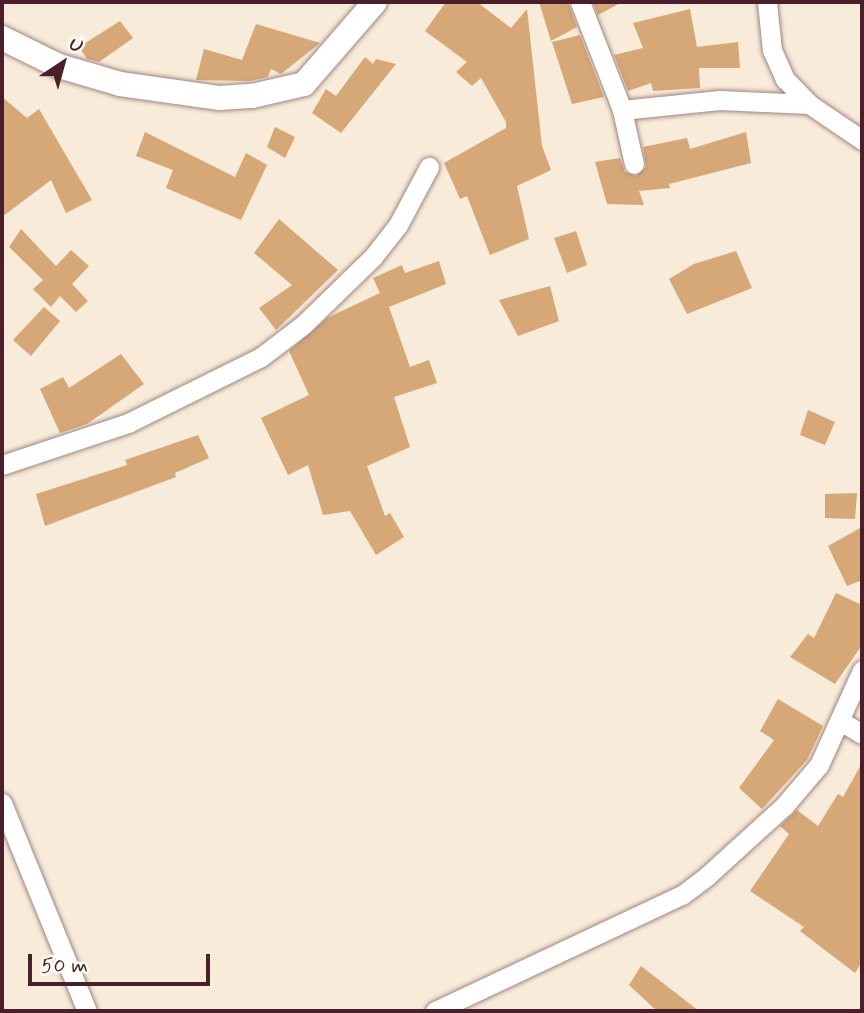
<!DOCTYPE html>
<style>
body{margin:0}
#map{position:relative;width:864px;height:1013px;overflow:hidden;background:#f8ebd9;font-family:Mynerve,sans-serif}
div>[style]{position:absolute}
.building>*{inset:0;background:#d6a777}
.roads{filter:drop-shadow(0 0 2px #a18582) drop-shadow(0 0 2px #a18582)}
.minor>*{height:19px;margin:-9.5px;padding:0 9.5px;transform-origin:9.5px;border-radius:9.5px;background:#fff}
.tertiary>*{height:24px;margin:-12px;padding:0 12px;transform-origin:12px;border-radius:12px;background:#fff}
span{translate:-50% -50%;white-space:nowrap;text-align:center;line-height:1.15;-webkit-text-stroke:7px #fdfcf7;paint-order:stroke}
.frame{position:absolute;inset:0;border:4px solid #4a1f2b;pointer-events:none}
.north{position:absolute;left:28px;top:28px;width:70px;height:70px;-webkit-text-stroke:5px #fdfcf7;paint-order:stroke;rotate:36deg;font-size:19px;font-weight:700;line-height:28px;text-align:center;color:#4a1f2b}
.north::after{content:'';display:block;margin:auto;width:24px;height:32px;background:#4a1f2b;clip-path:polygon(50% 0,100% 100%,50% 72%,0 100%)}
.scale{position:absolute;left:28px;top:954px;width:182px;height:32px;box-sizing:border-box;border:4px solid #4a1f2b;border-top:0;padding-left:9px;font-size:21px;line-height:24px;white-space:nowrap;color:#4a1f2b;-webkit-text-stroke:5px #fdfcf7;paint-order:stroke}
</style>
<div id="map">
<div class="building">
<i style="clip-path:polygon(446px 2px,477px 2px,511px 28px,527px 9px,542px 146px,551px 170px,517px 186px,529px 239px,490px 255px,467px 196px,460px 199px,444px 163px,506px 128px,506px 122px,481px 78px,472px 86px,456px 72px,467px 62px,425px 31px)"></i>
<i style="clip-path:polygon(539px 2px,568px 2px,577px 27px,551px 41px)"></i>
<i style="clip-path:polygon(593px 2px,622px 2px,598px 15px)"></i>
<i style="clip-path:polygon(690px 9px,697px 47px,738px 42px,740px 68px,699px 68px,700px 88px,653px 91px,651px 83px,628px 91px,614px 55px,643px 48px,633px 23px)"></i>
<i style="clip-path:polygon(120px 21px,133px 38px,99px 62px,87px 59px,79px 47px)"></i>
<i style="clip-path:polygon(256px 24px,320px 43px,281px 74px,271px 69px,268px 77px,250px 81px,196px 80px,204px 49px,242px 60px)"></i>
<i style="clip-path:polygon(580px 35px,604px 97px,572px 104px,552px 42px)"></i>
<i style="clip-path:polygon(365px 57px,373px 64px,376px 59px,396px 64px,341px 133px,312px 113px,326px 89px,336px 96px)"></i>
<i style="clip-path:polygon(2px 97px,27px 118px,39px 109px,92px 200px,66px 213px,51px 180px,2px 217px)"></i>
<i style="clip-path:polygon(275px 127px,295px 137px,285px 158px,267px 147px)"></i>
<i style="clip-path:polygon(145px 132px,235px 177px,246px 153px,267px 165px,241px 220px,166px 188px,173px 170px,136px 156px)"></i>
<i style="clip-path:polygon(746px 132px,751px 163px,669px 184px,670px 188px,639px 191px,644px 205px,607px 204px,595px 162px,620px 158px,625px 172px,636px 176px,646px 167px,643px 147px,687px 138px,690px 149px)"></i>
<i style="clip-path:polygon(279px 219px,338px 270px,276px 330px,259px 308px,292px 285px,254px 253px)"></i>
<i style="clip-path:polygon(21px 229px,56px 266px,71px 250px,89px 266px,72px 284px,88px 301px,76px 312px,60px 296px,51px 307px,33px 289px,43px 280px,9px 247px)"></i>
<i style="clip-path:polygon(576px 231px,587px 265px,567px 273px,554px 238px)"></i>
<i style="clip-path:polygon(736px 251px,752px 288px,687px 314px,669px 279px,694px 264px)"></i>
<i style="clip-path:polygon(439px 261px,446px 284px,389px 307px,410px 367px,429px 360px,437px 383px,394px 397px,410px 447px,367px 466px,385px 516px,390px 513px,404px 537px,376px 555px,350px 511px,323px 515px,308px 465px,288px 475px,261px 418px,309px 395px,289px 351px,327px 318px,380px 293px,373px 278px,402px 265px,405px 273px)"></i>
<i style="clip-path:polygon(550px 286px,559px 321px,518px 336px,499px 300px)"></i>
<i style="clip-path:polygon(44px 307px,60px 321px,31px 356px,13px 340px)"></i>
<i style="clip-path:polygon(121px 354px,144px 384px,87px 424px,60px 433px,40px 389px,63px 377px,69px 388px)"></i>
<i style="clip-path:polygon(808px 410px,835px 422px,825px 445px,800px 435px)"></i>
<i style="clip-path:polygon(198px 435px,209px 458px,175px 473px,176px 477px,45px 526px,36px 494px,127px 465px,125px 460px)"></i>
<i style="clip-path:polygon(857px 493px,855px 519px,825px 518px,825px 494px)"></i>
<i style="clip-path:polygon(862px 527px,862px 580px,847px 586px,828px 546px)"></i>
<i style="clip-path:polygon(836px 593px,862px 605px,862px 645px,835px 684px,790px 657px,808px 634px,814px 638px)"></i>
<i style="clip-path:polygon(778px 699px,823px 726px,807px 760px,762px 809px,739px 788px,774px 740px,760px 731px)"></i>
<i style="clip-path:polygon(862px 763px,862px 962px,855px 973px,800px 931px,804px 927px,750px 891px,789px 834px,780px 826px,797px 810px,818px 826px,838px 794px,843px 797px)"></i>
<i style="clip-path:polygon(641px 966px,699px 1011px,657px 1011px,629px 985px)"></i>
</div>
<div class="roads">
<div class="minor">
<i style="left:580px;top:2px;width:116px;rotate:68.7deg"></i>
<i style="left:622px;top:110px;width:55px;rotate:77.5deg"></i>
<i style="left:767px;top:2px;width:48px;rotate:84.1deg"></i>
<i style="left:772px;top:50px;width:32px;rotate:66deg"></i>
<i style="left:785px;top:79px;width:35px;rotate:46deg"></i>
<i style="left:809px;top:104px;width:64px;rotate:34.2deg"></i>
<i style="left:622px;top:110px;width:98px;rotate:-5.9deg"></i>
<i style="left:719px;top:100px;width:90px;rotate:2.5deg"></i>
<i style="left:2px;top:465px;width:133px;rotate:-18.4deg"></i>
<i style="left:128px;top:423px;width:148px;rotate:-26.4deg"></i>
<i style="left:261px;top:357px;width:53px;rotate:-37.3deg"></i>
<i style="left:303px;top:325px;width:98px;rotate:-44.2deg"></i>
<i style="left:373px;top:257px;width:41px;rotate:-52deg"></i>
<i style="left:398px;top:225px;width:66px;rotate:-61.9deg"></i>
<i style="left:842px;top:722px;width:23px;rotate:31deg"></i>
<i style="left:2px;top:803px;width:225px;rotate:67.8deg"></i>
<i style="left:435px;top:1011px;width:273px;rotate:-25.2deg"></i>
<i style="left:682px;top:895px;width:31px;rotate:-37deg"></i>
<i style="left:707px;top:876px;width:104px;rotate:-42.3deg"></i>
<i style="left:784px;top:806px;width:54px;rotate:-49.5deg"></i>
<i style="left:819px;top:765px;width:104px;rotate:-65.6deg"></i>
</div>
<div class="tertiary">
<i style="left:2px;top:38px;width:64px;rotate:26.2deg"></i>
<i style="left:59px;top:66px;width:64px;rotate:16.4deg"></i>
<i style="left:120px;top:84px;width:101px;rotate:8deg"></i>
<i style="left:220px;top:98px;width:32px;rotate:-4deg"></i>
<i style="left:252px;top:96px;width:53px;rotate:-13deg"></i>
<i style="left:304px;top:84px;width:108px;rotate:-49.1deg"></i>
</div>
</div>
<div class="frame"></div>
<div class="north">U</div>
<div class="scale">50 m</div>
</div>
